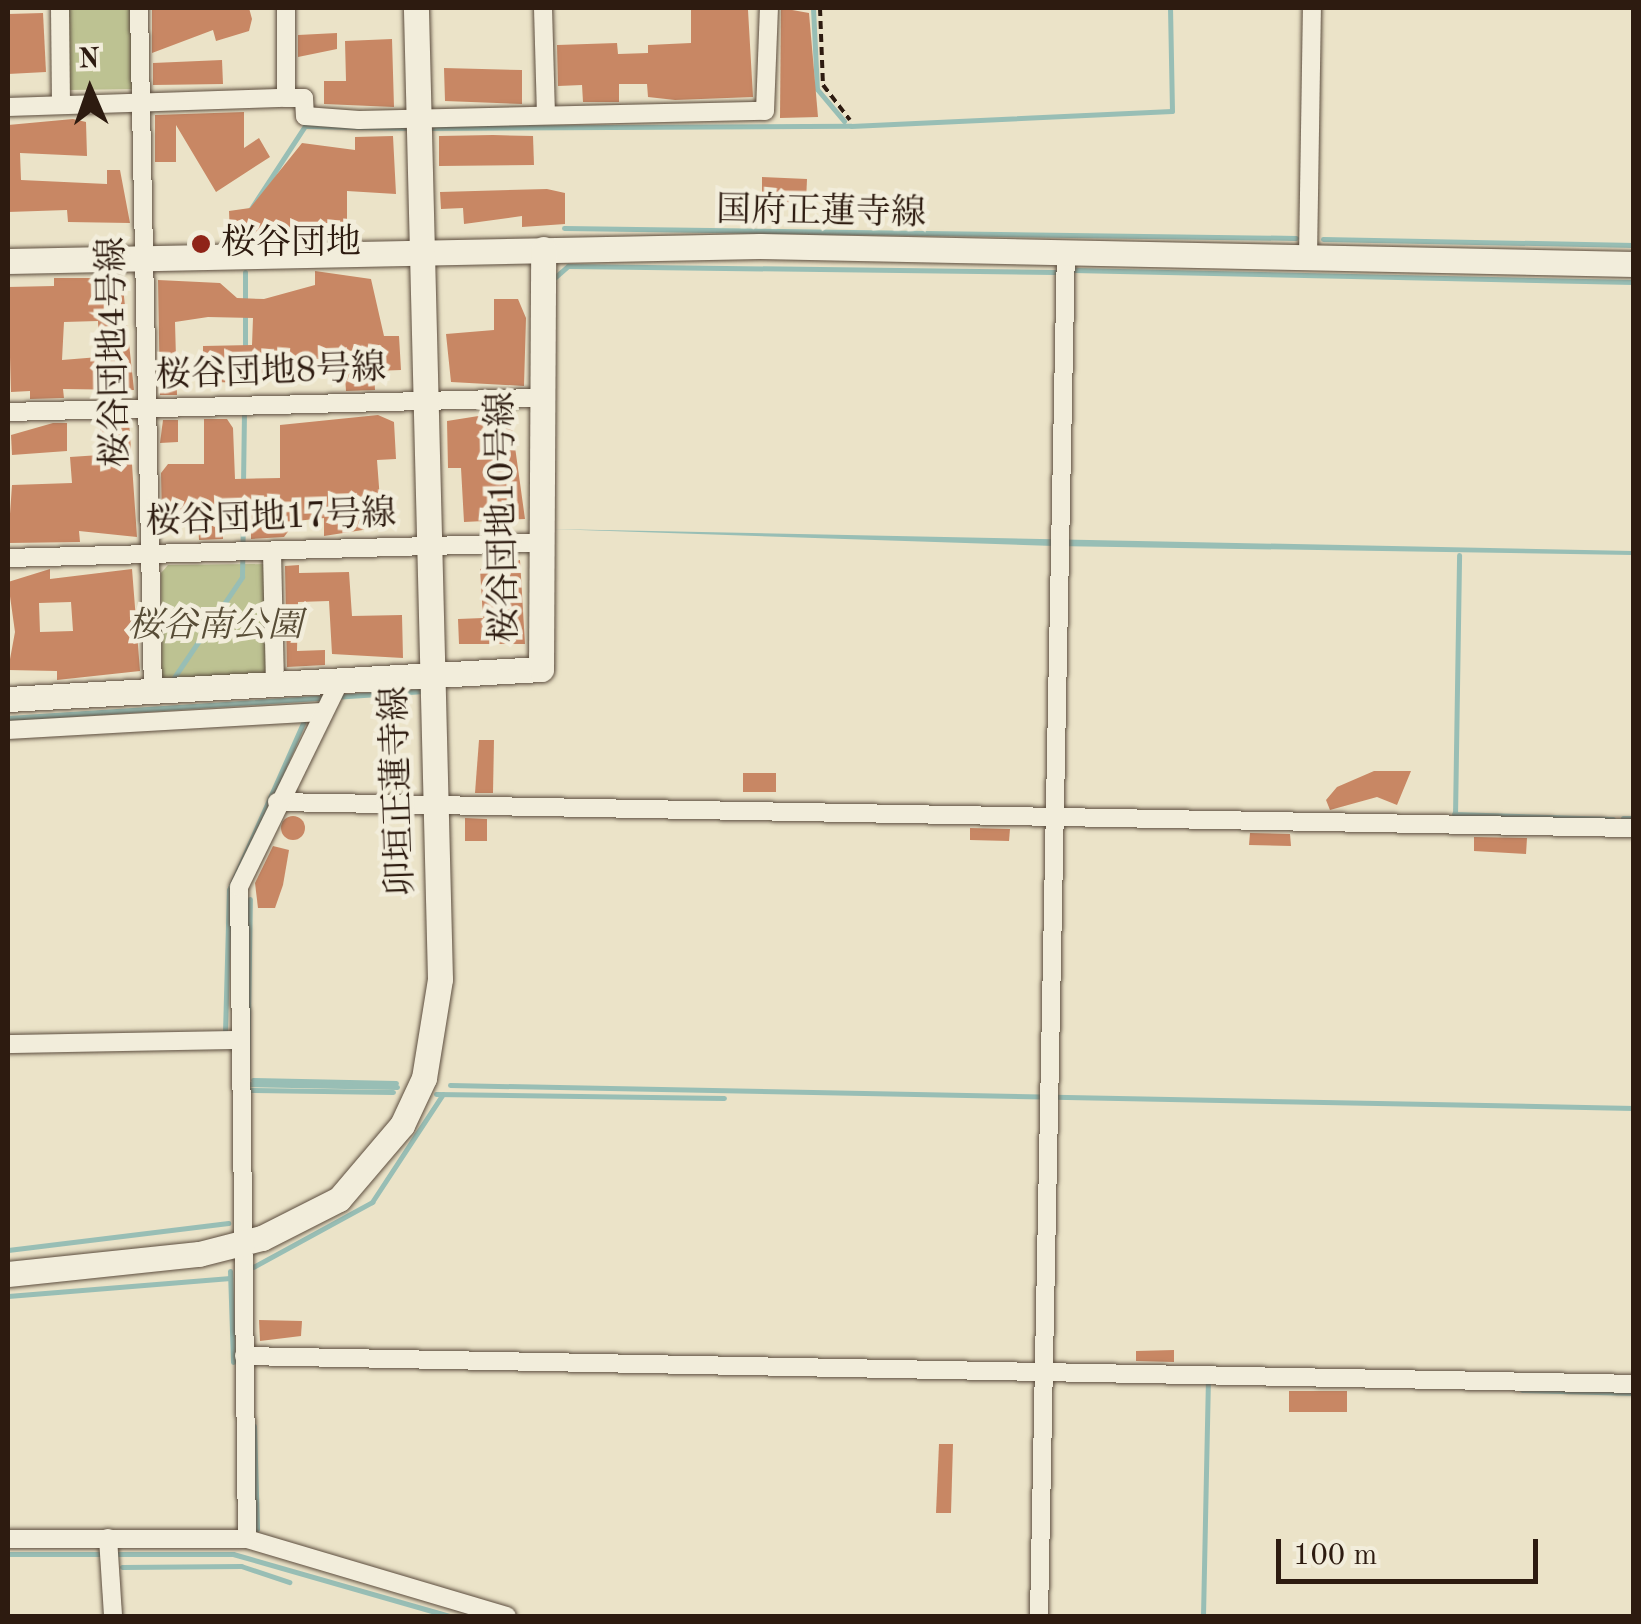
<!DOCTYPE html>
<meta charset="utf-8">
<style>
body{margin:0}
#map{position:relative;width:1641px;height:1624px;overflow:hidden;background:#ebe3c8;font-family:"Old Standard TT","Noto Serif JP",serif}
div>[style]{position:absolute}
.green>*{inset:0;background:#bdc292}
.water>*{inset:0;background:#98beb5}
.stream>*{height:5px;margin:-2.5px;padding:0 2.5px;transform-origin:2.5px;border-radius:2.5px;background:#98beb5}
.building>*{inset:0;background:#c88764}
.round{border-radius:50%}
.path>*{height:4px;margin-top:-2px;transform-origin:0;background:repeating-linear-gradient(90deg,#2d1b10 0 8px,transparent 0 13px)}
.roads{filter:drop-shadow(0 0 2px #5c4d3e) drop-shadow(0 0 2px #5c4d3e)}
.street>*{height:18px;margin:-9px;padding:0 9px;transform-origin:9px;border-radius:9px;background:#f2eddb}
.secondary>*{height:25px;margin:-12.5px;padding:0 12.5px;transform-origin:12.5px;border-radius:12.5px;background:#f2eddb}
.dots>*{width:28px;height:28px;translate:-50% -50%;box-sizing:border-box;border:5px solid #f2eddb;border-radius:50%}
span{translate:-50% -50%;white-space:nowrap;text-align:center;line-height:1.15;-webkit-text-stroke:9px #f2eddb;paint-order:stroke}
.street-label{font-size:35px;color:#2d1b10}
.poi-label{font-size:35px;color:#2d1b10}
.left{translate:0 -50%;text-align:left}
.park-label{font-size:35px;color:#584d37;font-style:italic}
.frame{position:absolute;inset:0;border:10px solid #2d1b10;pointer-events:none}
.north{position:absolute;left:40px;top:40px;width:100px;height:100px;-webkit-text-stroke:8px #f2eddb;paint-order:stroke;rotate:358deg;font-size:28px;font-weight:700;line-height:40px;text-align:center;color:#2d1b10}
.north::after{content:'';display:block;margin:auto;width:35px;height:45px;background:#2d1b10;clip-path:polygon(50% 0,100% 100%,50% 72%,0 100%)}
.scale{position:absolute;left:1276px;top:1539px;width:262px;height:45px;box-sizing:border-box;border:5px solid #2d1b10;border-top:0;padding-left:12px;font-size:30px;line-height:35px;white-space:nowrap;color:#2d1b10;-webkit-text-stroke:8px #f2eddb;paint-order:stroke}
</style>
<div id="map">
<div class="green">
<i style="clip-path:polygon(66px 8px,133px 8px,136px 89px,69px 90px)"></i>
<i style="clip-path:polygon(267px 564px,269px 680px,162px 684px,161px 573px,168px 565px)"></i>
</div>
<div class="water">
<i style="clip-path:polygon(551px 529px,1633px 551px,1633px 555px,1054px 546px)"></i>
</div>
<div class="stream">
<i style="left:813px;top:8px;width:81px;rotate:87.2deg"></i>
<i style="left:817px;top:89px;width:42px;rotate:49.8deg"></i>
<i style="left:429px;top:128px;width:422px;rotate:-0.3deg"></i>
<i style="left:851px;top:126px;width:321px;rotate:-2.7deg"></i>
<i style="left:1172px;top:111px;width:103px;rotate:-91.1deg"></i>
<i style="left:248px;top:213px;width:104px;rotate:-56.8deg"></i>
<i style="left:305px;top:126px;width:108px;rotate:1.1deg"></i>
<i style="left:564px;top:228px;width:732px;rotate:0.78deg"></i>
<i style="left:1323px;top:239px;width:311px;rotate:1.1deg"></i>
<i style="left:1073px;top:270px;width:561px;rotate:1.23deg"></i>
<i style="left:553px;top:279px;width:20px;rotate:-41deg"></i>
<i style="left:568px;top:266px;width:487px;rotate:0.7deg"></i>
<i style="left:245px;top:304px;width:32px;rotate:-90deg"></i>
<i style="left:245px;top:349px;width:34px;rotate:-90deg"></i>
<i style="left:243px;top:484px;width:74px;rotate:-89.2deg"></i>
<i style="left:171px;top:682px;width:127px;rotate:-55.9deg"></i>
<i style="left:242px;top:577px;width:62px;rotate:-89.1deg"></i>
<i style="left:8px;top:718px;width:417px;rotate:-3.7deg"></i>
<i style="left:1454px;top:814px;width:159px;rotate:1.8deg"></i>
<i style="left:1455px;top:816px;width:261px;rotate:-89.1deg"></i>
<i style="left:1623px;top:818px;width:11px"></i>
<i style="left:225px;top:1032px;width:142px;rotate:-88.4deg"></i>
<i style="left:229px;top:890px;width:183px;rotate:-66.1deg"></i>
<i style="left:253px;top:1080px;width:143px;rotate:1.2deg"></i>
<i style="left:247px;top:1083px;width:184px;rotate:-89.1deg"></i>
<i style="left:246px;top:1084px;width:151px;rotate:1.1deg"></i>
<i style="left:450px;top:1085px;width:1184px;rotate:1.11deg"></i>
<i style="left:247px;top:1090px;width:146px;rotate:0.8deg"></i>
<i style="left:436px;top:1094px;width:288px;rotate:0.8deg"></i>
<i style="left:8px;top:1250px;width:222px;rotate:-7deg"></i>
<i style="left:253px;top:1267px;width:136px;rotate:-28.6deg"></i>
<i style="left:372px;top:1202px;width:129px;rotate:-56.7deg"></i>
<i style="left:230px;top:1271px;width:91px;rotate:88.1deg"></i>
<i style="left:8px;top:1296px;width:223px;rotate:-4.6deg"></i>
<i style="left:1522px;top:1390px;width:112px;rotate:1.5deg"></i>
<i style="left:254px;top:1426px;width:103px;rotate:88.3deg"></i>
<i style="left:8px;top:1554px;width:225px"></i>
<i style="left:233px;top:1554px;width:225px;rotate:16deg"></i>
<i style="left:122px;top:1567px;width:119px;rotate:-0.5deg"></i>
<i style="left:241px;top:1566px;width:51px;rotate:18.4deg"></i>
<i style="left:1203px;top:1616px;width:234px;rotate:-88.8deg"></i>
</div>
<div class="building">
<i style="clip-path:polygon(152px 8px,249px 8px,252px 19px,249px 31px,216px 41px,213px 30px,152px 53px)"></i>
<i style="clip-path:polygon(691px 8px,748px 10px,753px 97px,675px 100px,648px 97px,647px 84px,619px 84px,619px 102px,583px 102px,582px 85px,558px 86px,557px 45px,617px 43px,618px 54px,648px 53px,648px 45px,691px 43px)"></i>
<i style="clip-path:polygon(781px 8px,809px 13px,818px 117px,780px 118px)"></i>
<i style="clip-path:polygon(43px 13px,46px 72px,8px 74px,8px 14px)"></i>
<i style="clip-path:polygon(337px 33px,337px 49px,298px 57px,298px 35px)"></i>
<i style="clip-path:polygon(392px 39px,394px 107px,324px 104px,324px 81px,346px 81px,345px 41px)"></i>
<i style="clip-path:polygon(222px 60px,223px 84px,153px 85px,153px 63px)"></i>
<i style="clip-path:polygon(444px 68px,522px 70px,522px 104px,445px 101px)"></i>
<i style="clip-path:polygon(244px 112px,244px 148px,259px 138px,270px 157px,216px 192px,176px 125px,176px 162px,155px 162px,155px 115px)"></i>
<i style="clip-path:polygon(73px 119px,86px 122px,87px 156px,20px 153px,21px 180px,107px 184px,107px 170px,120px 170px,130px 223px,68px 222px,67px 210px,8px 212px,8px 125px)"></i>
<i style="clip-path:polygon(493px 135px,533px 136px,534px 165px,439px 166px,439px 136px)"></i>
<i style="clip-path:polygon(393px 136px,396px 194px,347px 191px,347px 223px,309px 223px,309px 235px,230px 237px,229px 211px,250px 208px,302px 143px,355px 150px,355px 137px)"></i>
<i style="clip-path:polygon(762px 177px,807px 179px,806px 202px,762px 203px)"></i>
<i style="clip-path:polygon(547px 189px,565px 193px,565px 224px,522px 227px,522px 216px,464px 224px,463px 208px,441px 209px,440px 192px)"></i>
<i style="clip-path:polygon(315px 271px,371px 279px,384px 336px,399px 336px,401px 370px,374px 371px,375px 390px,346px 391px,345px 377px,322px 378px,322px 359px,294px 359px,264px 370px,264px 383px,203px 382px,203px 346px,252px 345px,253px 318px,208px 317px,175px 322px,177px 395px,160px 395px,158px 280px,220px 283px,237px 298px,264px 299px,315px 285px)"></i>
<i style="clip-path:polygon(evenodd,54px 278px,122px 278px,134px 390px,63px 389px,64px 398px,30px 399px,30px 391px,11px 392px,8px 287px,54px 286px,54px 278px,98px 321px,99px 357px,62px 360px,64px 322px,98px 321px)"></i>
<i style="clip-path:polygon(494px 299px,518px 299px,526px 318px,524px 386px,451px 382px,446px 334px,494px 330px)"></i>
<i style="clip-path:polygon(510px 411px,525px 519px,464px 522px,461px 468px,448px 468px,447px 421px)"></i>
<i style="clip-path:polygon(378px 415px,394px 422px,396px 459px,377px 460px,382px 527px,324px 536px,324px 518px,296px 521px,284px 537px,251px 539px,251px 518px,222px 519px,223px 539px,199px 540px,198px 525px,162px 520px,161px 473px,168px 464px,204px 464px,204px 419px,227px 419px,233px 428px,235px 479px,280px 478px,280px 425px)"></i>
<i style="clip-path:polygon(163px 420px,178px 420px,178px 442px,160px 443px)"></i>
<i style="clip-path:polygon(129px 421px,137px 537px,79px 531px,80px 542px,8px 543px,12px 485px,72px 483px,70px 457px,100px 455px,100px 422px)"></i>
<i style="clip-path:polygon(53px 423px,67px 423px,67px 451px,12px 455px,11px 435px)"></i>
<i style="clip-path:polygon(520px 560px,525px 644px,459px 644px,458px 619px,483px 618px,480px 569px)"></i>
<i style="clip-path:polygon(299px 565px,299px 573px,349px 572px,352px 616px,402px 615px,403px 658px,332px 654px,329px 601px,298px 602px,297px 651px,325px 650px,325px 665px,287px 667px,285px 566px)"></i>
<i style="clip-path:polygon(evenodd,50px 569px,50px 579px,132px 569px,140px 671px,57px 680px,57px 671px,8px 670px,15px 632px,8px 582px,50px 569px,71px 602px,73px 631px,40px 632px,39px 603px,71px 602px)"></i>
<i style="clip-path:polygon(479px 740px,494px 740px,493px 793px,475px 793px)"></i>
<i style="clip-path:polygon(1374px 771px,1411px 771px,1397px 805px,1377px 797px,1330px 810px,1326px 800px,1337px 787px)"></i>
<i style="clip-path:polygon(743px 773px,776px 773px,776px 792px,743px 792px)"></i>
<i class="round" style="left:281px;top:816px;width:24px;height:24px"></i>
<i style="clip-path:polygon(465px 818px,487px 819px,487px 841px,465px 841px)"></i>
<i style="clip-path:polygon(970px 828px,1010px 829px,1009px 841px,970px 840px)"></i>
<i style="clip-path:polygon(1250px 833px,1290px 834px,1291px 846px,1249px 845px)"></i>
<i style="clip-path:polygon(1474px 837px,1527px 838px,1526px 854px,1474px 851px)"></i>
<i style="clip-path:polygon(273px 846px,289px 850px,283px 885px,275px 908px,258px 908px,255px 883px)"></i>
<i style="clip-path:polygon(259px 1320px,302px 1321px,301px 1336px,260px 1341px)"></i>
<i style="clip-path:polygon(1174px 1350px,1174px 1362px,1136px 1361px,1136px 1351px)"></i>
<i style="clip-path:polygon(1289px 1391px,1347px 1391px,1347px 1412px,1289px 1412px)"></i>
<i style="clip-path:polygon(939px 1444px,953px 1444px,951px 1513px,936px 1513px)"></i>
</div>
<div class="path">
<i style="left:820px;top:8px;width:77px;rotate:87.8deg"></i>
<i style="left:823px;top:85px;width:44px;rotate:52.4deg"></i>
</div>
<div class="roads">
<div class="street">
<i style="left:60px;top:8px;width:97px;rotate:89.4deg"></i>
<i style="left:139px;top:8px;width:687px;rotate:88.83deg"></i>
<i style="left:543px;top:8px;width:106px;rotate:88.4deg"></i>
<i style="left:286px;top:98px;width:18px"></i>
<i style="left:304px;top:98px;width:18px;rotate:87deg"></i>
<i style="left:305px;top:116px;width:54px;rotate:4.2deg"></i>
<i style="left:359px;top:120px;width:406px;rotate:-1.3deg"></i>
<i style="left:765px;top:111px;width:103px;rotate:-87.8deg"></i>
<i style="left:8px;top:107px;width:278px;rotate:-1.9deg"></i>
<i style="left:286px;top:98px;width:90px;rotate:-90deg"></i>
<i style="left:1308px;top:258px;width:250px;rotate:-89.1deg"></i>
<i style="left:8px;top:412px;width:528px;rotate:-1.52deg"></i>
<i style="left:272px;top:552px;width:136px;rotate:88.7deg"></i>
<i style="left:8px;top:558px;width:527px;rotate:-1.63deg"></i>
<i style="left:8px;top:730px;width:314px;rotate:-3.3deg"></i>
<i style="left:277px;top:802px;width:1357px;rotate:1.1deg"></i>
<i style="left:8px;top:1044px;width:230px;rotate:-1deg"></i>
<i style="left:244px;top:1356px;width:1390px;rotate:1.15deg"></i>
<i style="left:108px;top:1538px;width:78px;rotate:86.3deg"></i>
<i style="left:8px;top:1539px;width:239px"></i>
<i style="left:247px;top:1539px;width:271px;rotate:16.5deg"></i>
<i style="left:247px;top:1539px;width:652px;rotate:-90.7deg"></i>
<i style="left:239px;top:887px;width:227px;rotate:-63.9deg"></i>
<i style="left:1039px;top:1616px;width:1364px;rotate:-88.87deg"></i>
</div>
<div class="secondary">
<i style="left:8px;top:261px;width:752px;rotate:-1.14deg"></i>
<i style="left:760px;top:246px;width:874px;rotate:1.18deg"></i>
<i style="left:8px;top:699px;width:534px;rotate:-3.22deg"></i>
<i style="left:541px;top:669px;width:420px;rotate:-89.7deg"></i>
<i style="left:8px;top:1274px;width:192px;rotate:-6deg"></i>
<i style="left:199px;top:1254px;width:65px;rotate:-14.3deg"></i>
<i style="left:262px;top:1238px;width:86px;rotate:-26.9deg"></i>
<i style="left:339px;top:1199px;width:97px;rotate:-49.6deg"></i>
<i style="left:402px;top:1125px;width:52px;rotate:-64.9deg"></i>
<i style="left:424px;top:1078px;width:100px;rotate:-80.8deg"></i>
<i style="left:440px;top:979px;width:971px;rotate:-91.42deg"></i>
</div>
</div>
<div class="dots">
<i style="left:201px;top:244px;background:#8f2418"></i>
</div>
<div class="street-label">
<span style="left:821px;top:213px;rotate:1deg">国府正蓮寺線</span>
<span style="left:115px;top:352px;rotate:-91deg">桜谷団地4号線</span>
<span style="left:271px;top:373px;rotate:-2deg">桜谷団地8号線</span>
<span style="left:504px;top:517px;rotate:-91deg">桜谷団地10号線</span>
<span style="left:271px;top:519px;rotate:-2deg">桜谷団地17号線</span>
<span style="left:399px;top:791px;rotate:-92deg">卯垣正蓮寺線</span>
</div>
<div class="poi-label">
<span class="left" style="left:221px;top:244px">桜谷団地</span>
</div>
<div class="park-label">
<span style="left:215px;top:627px">桜谷南公園</span>
</div>
<div class="frame"></div>
<div class="north">N</div>
<div class="scale">100 m</div>
</div>
